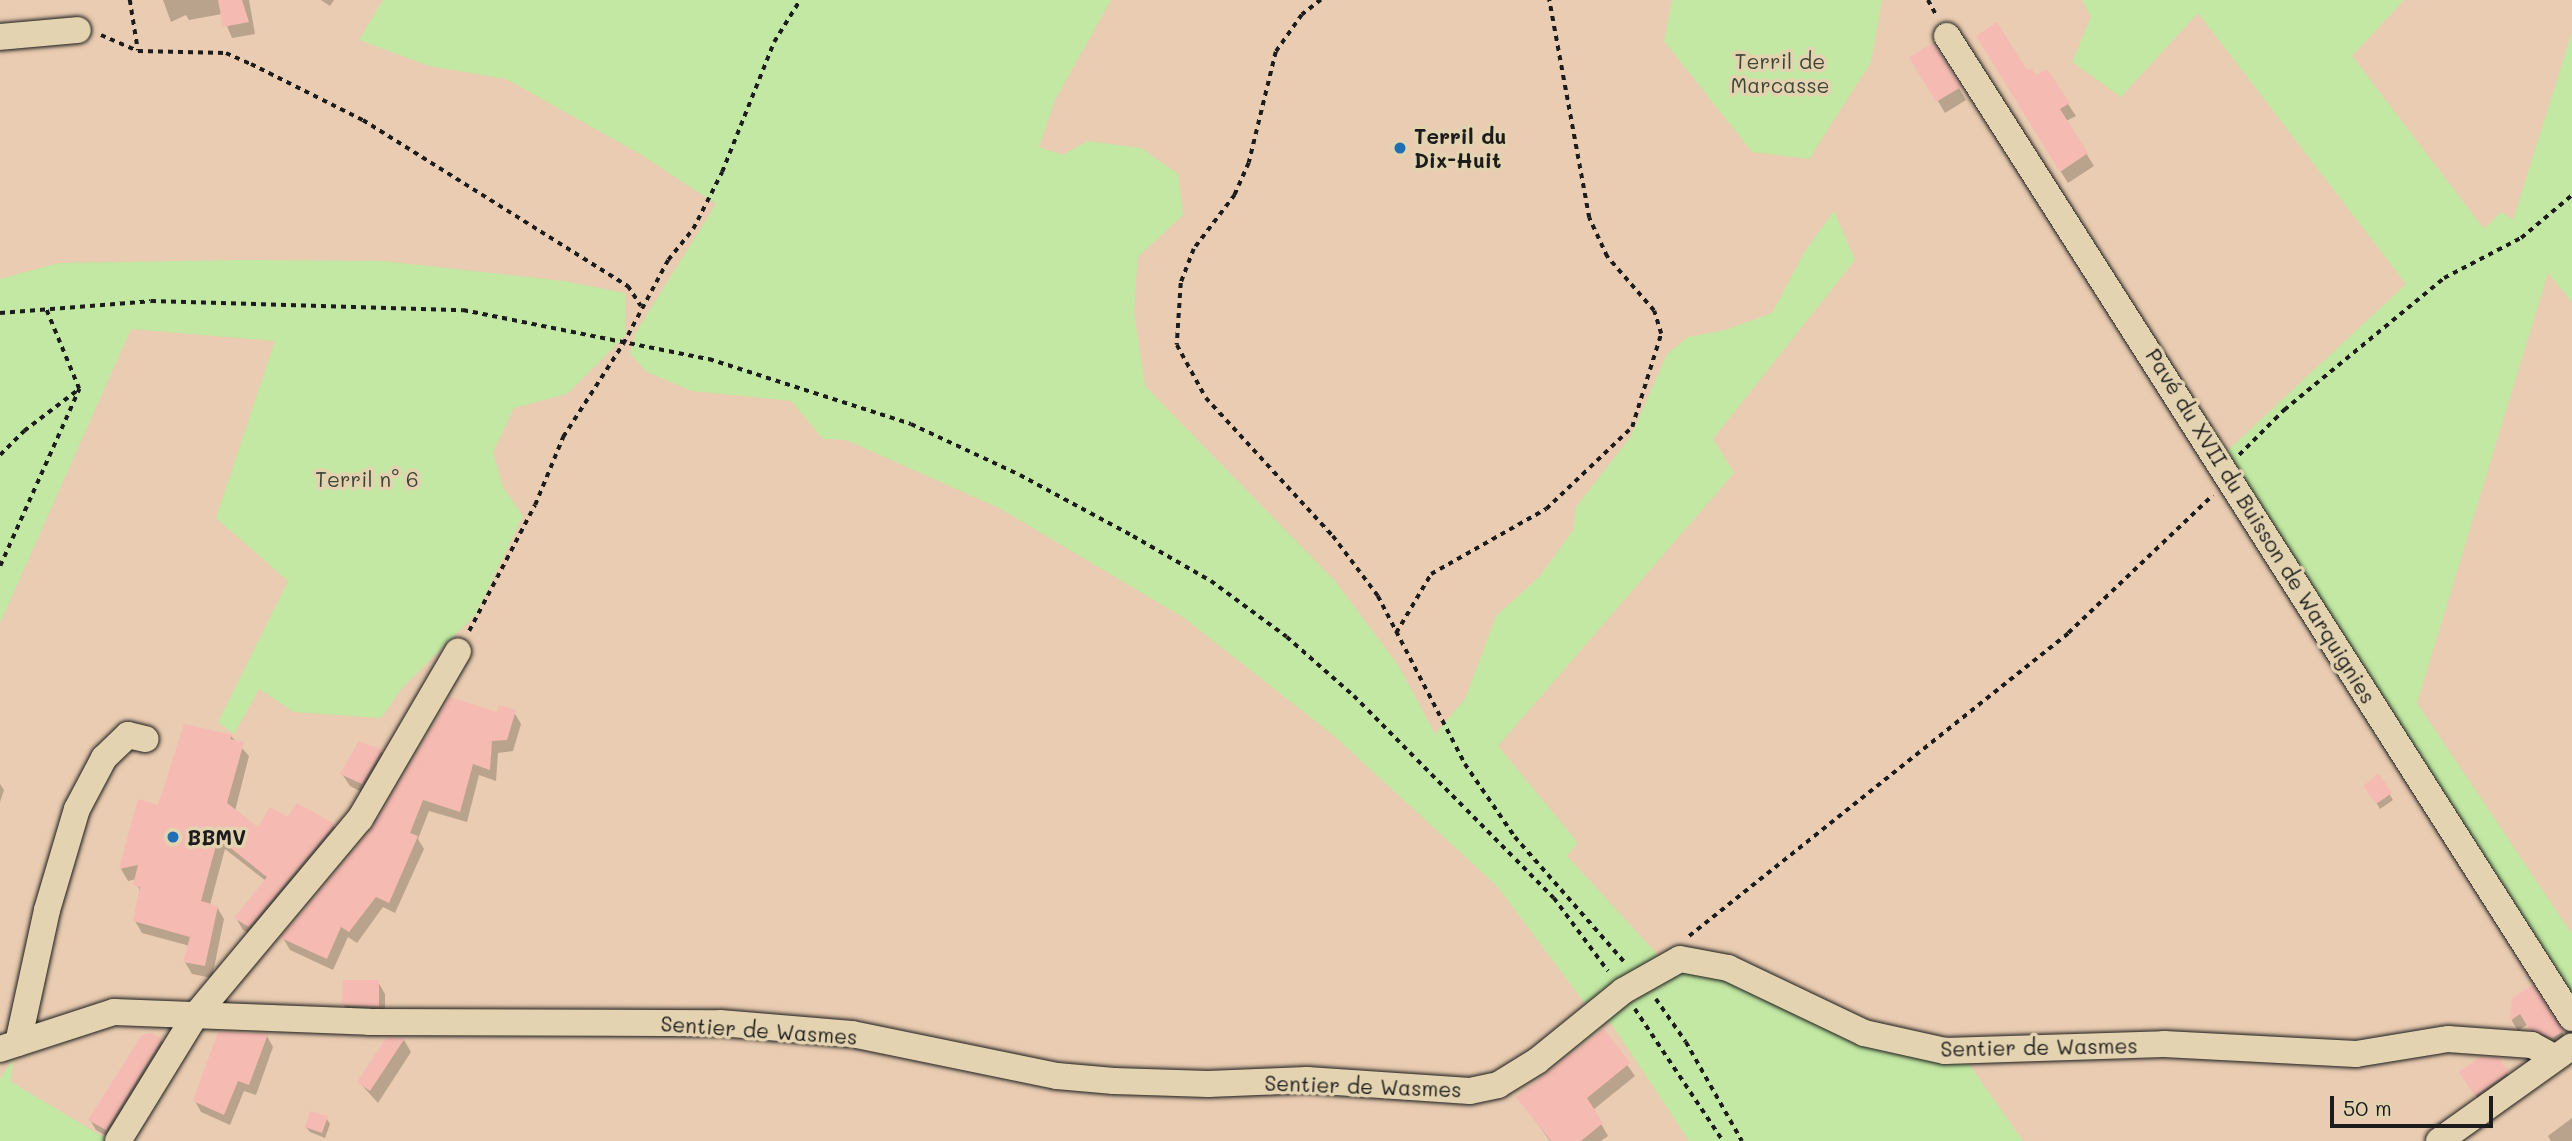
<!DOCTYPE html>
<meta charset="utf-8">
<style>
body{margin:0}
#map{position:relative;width:2572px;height:1141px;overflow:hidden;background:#e9ccb1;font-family:Mali,sans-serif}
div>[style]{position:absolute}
.green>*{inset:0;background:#c2e8a3}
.shadow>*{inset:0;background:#0003}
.building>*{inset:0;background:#f5bab2}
.path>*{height:3.5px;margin-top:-1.75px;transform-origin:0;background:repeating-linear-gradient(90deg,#1c1c1c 0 5px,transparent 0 10px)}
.roads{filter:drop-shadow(0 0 2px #1c1c1c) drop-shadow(0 0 2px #1c1c1c)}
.minor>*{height:26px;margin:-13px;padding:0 13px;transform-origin:13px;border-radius:13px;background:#e4d3b0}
.dots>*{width:19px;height:19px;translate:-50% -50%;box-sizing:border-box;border:4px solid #e4d3b0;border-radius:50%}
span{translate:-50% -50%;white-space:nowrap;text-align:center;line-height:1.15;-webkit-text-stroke:7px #e4d3b0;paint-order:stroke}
.park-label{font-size:21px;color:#3d4537}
.poi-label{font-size:21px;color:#1c1c1c;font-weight:700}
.left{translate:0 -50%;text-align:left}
.street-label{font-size:21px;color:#1c1c1c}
.scale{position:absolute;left:2330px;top:1096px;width:163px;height:32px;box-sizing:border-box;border:4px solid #1c1c1c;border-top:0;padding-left:9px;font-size:21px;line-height:24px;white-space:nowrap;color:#1c1c1c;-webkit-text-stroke:5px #e4d3b0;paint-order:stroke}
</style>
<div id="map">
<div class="green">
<i style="clip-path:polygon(383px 0,1111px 0,1055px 100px,1039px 147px,1063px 155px,1087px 141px,1141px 148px,1178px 174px,1183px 215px,1138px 257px,1134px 312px,1145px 386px,1335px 581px,1398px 665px,1435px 734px,1465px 699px,1496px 616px,1540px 576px,1573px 530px,1576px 507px,1631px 436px,1667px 354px,1688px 337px,1725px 330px,1772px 313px,1805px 251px,1834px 211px,1855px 260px,1713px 439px,1734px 473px,1498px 746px,1578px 843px,1567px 856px,1658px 955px,1716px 954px,1856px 1020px,1959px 1050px,2023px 1141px,1689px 1141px,1613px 1026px,1589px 1009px,1497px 886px,1333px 735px,1184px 618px,999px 508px,846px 440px,823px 439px,791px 401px,692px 391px,647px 372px,630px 354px,636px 332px,716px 204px,640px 154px,506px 79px,429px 66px,359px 40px)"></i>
<i style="clip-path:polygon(1672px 0,1882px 0,1871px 62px,1809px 159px,1752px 152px,1664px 41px)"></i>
<i style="clip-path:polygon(2082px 0,2404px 0,2352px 56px,2484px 229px,2501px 212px,2513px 220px,2572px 32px,2572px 302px,2548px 273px,2417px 703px,2572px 934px,2572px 1002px,2404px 730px,2383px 747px,2231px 506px,2227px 451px,2406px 284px,2198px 13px,2121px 97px,2072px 62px,2091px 17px)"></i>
<i style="clip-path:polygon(240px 260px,383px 261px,564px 281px,625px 293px,625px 336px,567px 394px,514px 408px,493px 452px,503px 487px,523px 516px,476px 614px,402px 688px,381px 718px,294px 712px,259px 689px,234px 734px,218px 722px,288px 581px,216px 518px,275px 341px,131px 329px,0 623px,0 279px,59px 263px)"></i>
<i style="clip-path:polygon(13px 1059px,11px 1082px,110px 1141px,0 1141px,0 1079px)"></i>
</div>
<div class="shadow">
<i style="clip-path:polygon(163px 0,249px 0,255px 34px,232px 38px,222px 14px,189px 20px,186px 15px,171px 22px)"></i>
<i style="clip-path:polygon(321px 0,334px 0,330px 6px)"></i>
<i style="clip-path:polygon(1985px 49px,2036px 77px,2046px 71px,2076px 116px,2066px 121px,2094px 166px,2068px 183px)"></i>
<i style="clip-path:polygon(1912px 57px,1959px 88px,1966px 100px,1945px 113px)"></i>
<i style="clip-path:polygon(514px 712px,521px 724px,513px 751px,498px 753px,496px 781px,479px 775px,467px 822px,429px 811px,418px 839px,424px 849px,395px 913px,383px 907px,357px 943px,348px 937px,333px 970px,290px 950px,283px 938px,498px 714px)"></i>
<i style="clip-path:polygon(231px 736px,249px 756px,235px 811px,259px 830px,288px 819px,297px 805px,334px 826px,340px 838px,257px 938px,243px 930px,236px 918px,266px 881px,225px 849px,210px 905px,217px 907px,224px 919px,212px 978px,192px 974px,185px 962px,190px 946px,142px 933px,135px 921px,140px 894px,137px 879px,128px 881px,121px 869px,139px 802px,159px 807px)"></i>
<i style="clip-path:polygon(381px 751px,388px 764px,369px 796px,350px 786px,342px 774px)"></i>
<i style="clip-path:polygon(2379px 777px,2393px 800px,2380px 809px,2366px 786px)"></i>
<i style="clip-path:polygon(0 784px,4px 790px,0 802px)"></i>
<i style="clip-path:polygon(378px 982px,385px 994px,385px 1018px,351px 1017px,344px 1005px)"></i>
<i style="clip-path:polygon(2514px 999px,2562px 1032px,2569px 1043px,2559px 1049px,2538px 1040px,2528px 1024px,2518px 1031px,2512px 1021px)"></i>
<i style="clip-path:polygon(1603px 1031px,1635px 1076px,1593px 1110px,1608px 1136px,1601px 1141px,1550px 1141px,1518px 1097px)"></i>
<i style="clip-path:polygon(267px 1036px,273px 1047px,256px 1095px,244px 1091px,230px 1125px,201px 1112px,195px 1101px)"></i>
<i style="clip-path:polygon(161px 1040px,167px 1050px,112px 1139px,96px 1130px,90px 1120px)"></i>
<i style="clip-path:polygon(404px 1040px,411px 1052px,378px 1103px,359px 1082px)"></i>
<i style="clip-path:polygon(2507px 1073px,2514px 1085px,2483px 1107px,2469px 1085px)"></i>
<i style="clip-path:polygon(326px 1118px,330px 1124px,325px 1138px,310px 1132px,306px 1127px)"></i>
<i style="clip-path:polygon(2572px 1118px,2572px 1141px,2551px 1141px,2548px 1136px)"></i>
</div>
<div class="building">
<i style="clip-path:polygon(218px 0,242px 0,249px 22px,223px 27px)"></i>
<i style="clip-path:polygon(1997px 22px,2027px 70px,2031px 68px,2036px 75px,2047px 69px,2070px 103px,2060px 109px,2088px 153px,2060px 172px,1976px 36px)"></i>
<i style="clip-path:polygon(1933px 43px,1961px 87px,1936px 102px,1909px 57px)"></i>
<i style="clip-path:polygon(450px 697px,497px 712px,499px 705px,516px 710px,507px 740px,492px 741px,490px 770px,473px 764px,460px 812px,423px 800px,410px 833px,418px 836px,389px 903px,376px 897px,349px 932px,341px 927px,327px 959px,281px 938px,373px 827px)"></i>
<i style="clip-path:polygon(184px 724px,232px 735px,230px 739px,244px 742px,227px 803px,258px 827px,270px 807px,288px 817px,297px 803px,335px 824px,249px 927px,234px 918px,267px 877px,218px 838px,201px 901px,218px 906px,205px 966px,183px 962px,190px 937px,133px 921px,140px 887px,133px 885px,138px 865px,119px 869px,138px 799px,158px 805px)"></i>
<i style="clip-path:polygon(359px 741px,382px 750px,362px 784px,340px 774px)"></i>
<i style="clip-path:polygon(2379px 774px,2392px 793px,2376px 804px,2363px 786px)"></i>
<i style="clip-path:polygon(343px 980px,379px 980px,379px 1006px,342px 1005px)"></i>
<i style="clip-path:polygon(2533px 985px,2564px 1031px,2552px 1038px,2529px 1029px,2520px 1014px,2510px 1021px,2512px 998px)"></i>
<i style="clip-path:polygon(1604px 1029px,1630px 1063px,1587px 1098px,1603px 1123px,1581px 1141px,1551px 1141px,1516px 1097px)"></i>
<i style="clip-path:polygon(218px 1032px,268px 1034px,249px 1085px,238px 1081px,224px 1115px,193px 1101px)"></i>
<i style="clip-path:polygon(152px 1033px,162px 1039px,106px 1130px,88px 1120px,142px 1035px)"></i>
<i style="clip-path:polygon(386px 1038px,405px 1038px,370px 1091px,357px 1082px)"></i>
<i style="clip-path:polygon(2480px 1057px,2499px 1058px,2509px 1072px,2475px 1096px,2459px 1072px)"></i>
<i style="clip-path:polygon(310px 1111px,328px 1116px,322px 1133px,305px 1127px)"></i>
</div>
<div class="path">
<i style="left:130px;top:0;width:51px;rotate:80.9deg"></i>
<i style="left:1321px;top:0;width:24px;rotate:142deg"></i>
<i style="left:1302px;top:15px;width:45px;rotate:125.1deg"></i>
<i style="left:1276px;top:52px;width:114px;rotate:103.7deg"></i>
<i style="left:1249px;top:163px;width:35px;rotate:114deg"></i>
<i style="left:1235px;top:195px;width:68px;rotate:127.2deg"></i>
<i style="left:1194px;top:249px;width:36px;rotate:111deg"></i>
<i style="left:1181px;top:283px;width:62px;rotate:93.7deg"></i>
<i style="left:1177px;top:345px;width:60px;rotate:61.3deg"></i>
<i style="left:1206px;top:398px;width:188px;rotate:47.4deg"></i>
<i style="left:1333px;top:536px;width:75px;rotate:53.1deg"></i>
<i style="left:1378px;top:596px;width:189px;rotate:62.6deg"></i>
<i style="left:1465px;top:764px;width:88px;rotate:55.6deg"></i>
<i style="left:1515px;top:837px;width:169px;rotate:48.8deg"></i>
<i style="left:1928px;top:0;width:18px;rotate:61deg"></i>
<i style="left:101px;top:35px;width:40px;rotate:23.4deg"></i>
<i style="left:138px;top:51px;width:88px;rotate:1.3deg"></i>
<i style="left:226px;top:53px;width:27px;rotate:24deg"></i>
<i style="left:251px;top:64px;width:125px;rotate:26.6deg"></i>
<i style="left:363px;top:120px;width:313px;rotate:32.1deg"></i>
<i style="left:628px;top:286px;width:24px;rotate:57deg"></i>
<i style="left:0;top:313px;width:151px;rotate:-4.5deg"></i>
<i style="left:151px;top:301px;width:312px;rotate:1.7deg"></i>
<i style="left:463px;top:310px;width:251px;rotate:11.3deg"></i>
<i style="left:709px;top:359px;width:212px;rotate:17.8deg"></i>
<i style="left:911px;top:424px;width:120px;rotate:25.1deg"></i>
<i style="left:1020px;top:475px;width:128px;rotate:28.4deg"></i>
<i style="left:1133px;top:536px;width:90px;rotate:30deg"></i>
<i style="left:1211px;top:581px;width:94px;rotate:36.4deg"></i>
<i style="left:1287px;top:637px;width:89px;rotate:41.4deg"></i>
<i style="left:1354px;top:696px;width:284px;rotate:45.3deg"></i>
<i style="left:1554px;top:898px;width:91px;rotate:53.5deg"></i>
<i style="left:0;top:455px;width:34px;rotate:-45deg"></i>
<i style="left:24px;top:431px;width:69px;rotate:-37.4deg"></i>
<i style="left:2239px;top:455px;width:64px;rotate:-45deg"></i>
<i style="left:2284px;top:410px;width:207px;rotate:-39.5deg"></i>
<i style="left:2444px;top:278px;width:87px;rotate:-27.5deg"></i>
<i style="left:2521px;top:238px;width:67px;rotate:-40.1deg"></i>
<i style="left:0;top:566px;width:194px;rotate:-65.9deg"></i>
<i style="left:79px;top:389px;width:89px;rotate:-112.5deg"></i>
<i style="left:469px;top:631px;width:142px;rotate:-62.4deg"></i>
<i style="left:535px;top:505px;width:74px;rotate:-67.6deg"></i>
<i style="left:563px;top:437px;width:111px;rotate:-57.2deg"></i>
<i style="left:623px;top:344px;width:95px;rotate:-61.8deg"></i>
<i style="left:668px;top:260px;width:40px;rotate:-51deg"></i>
<i style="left:693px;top:229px;width:64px;rotate:-63deg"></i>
<i style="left:722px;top:172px;width:140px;rotate:-68.2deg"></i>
<i style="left:774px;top:42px;width:49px;rotate:-58.2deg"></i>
<i style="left:1396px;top:633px;width:69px;rotate:-59.3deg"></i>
<i style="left:1431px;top:574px;width:132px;rotate:-29.5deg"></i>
<i style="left:1546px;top:509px;width:119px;rotate:-43.6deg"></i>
<i style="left:1632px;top:427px;width:97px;rotate:-72.7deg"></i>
<i style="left:1661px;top:334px;width:24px;rotate:-107deg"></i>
<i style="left:1654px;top:311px;width:72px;rotate:-131deg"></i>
<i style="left:1607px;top:257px;width:43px;rotate:-114.8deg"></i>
<i style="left:1589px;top:218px;width:222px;rotate:-100.4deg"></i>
<i style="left:1689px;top:936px;width:485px;rotate:-38.6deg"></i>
<i style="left:2068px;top:633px;width:200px;rotate:-43.6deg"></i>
<i style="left:1656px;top:999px;width:52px;rotate:55.1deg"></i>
<i style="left:1686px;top:1042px;width:114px;rotate:60.5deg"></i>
<i style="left:1635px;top:1009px;width:159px;rotate:56.3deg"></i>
</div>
<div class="roads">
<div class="minor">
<i style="left:1947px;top:36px;width:1164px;rotate:57.53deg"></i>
<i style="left:0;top:37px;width:78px;rotate:-5.1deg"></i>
<i style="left:18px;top:1043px;width:136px;rotate:-77.7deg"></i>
<i style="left:47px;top:910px;width:105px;rotate:-73.5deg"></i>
<i style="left:77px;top:809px;width:58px;rotate:-62.1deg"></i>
<i style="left:104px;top:758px;width:33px;rotate:-44deg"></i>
<i style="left:128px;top:735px;width:18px;rotate:13deg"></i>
<i style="left:0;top:1049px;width:120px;rotate:-18deg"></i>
<i style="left:114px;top:1012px;width:255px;rotate:2.2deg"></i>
<i style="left:369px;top:1022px;width:351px;rotate:0.2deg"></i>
<i style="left:720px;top:1023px;width:132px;rotate:4.8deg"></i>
<i style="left:852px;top:1034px;width:209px;rotate:11.6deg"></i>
<i style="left:1057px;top:1076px;width:57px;rotate:5deg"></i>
<i style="left:1114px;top:1081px;width:94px;rotate:1.8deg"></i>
<i style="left:1208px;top:1084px;width:99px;rotate:-2.3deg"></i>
<i style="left:1307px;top:1080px;width:163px;rotate:3.9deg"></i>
<i style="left:1470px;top:1091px;width:29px;rotate:-12deg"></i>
<i style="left:1498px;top:1085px;width:46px;rotate:-31.6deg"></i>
<i style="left:1537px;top:1061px;width:111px;rotate:-39.1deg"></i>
<i style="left:1623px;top:991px;width:65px;rotate:-29.3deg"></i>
<i style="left:1680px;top:959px;width:49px;rotate:10.6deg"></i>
<i style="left:1728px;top:968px;width:151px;rotate:25.5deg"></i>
<i style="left:1864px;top:1033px;width:83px;rotate:12.5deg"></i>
<i style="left:1945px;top:1051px;width:219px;rotate:-1.8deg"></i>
<i style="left:2164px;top:1044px;width:192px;rotate:3deg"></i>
<i style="left:2356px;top:1054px;width:93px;rotate:-9.3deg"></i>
<i style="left:2448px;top:1039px;width:84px;rotate:4.1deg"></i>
<i style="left:2532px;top:1045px;width:26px;rotate:29deg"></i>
<i style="left:118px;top:1141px;width:147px;rotate:-58.4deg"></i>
<i style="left:195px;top:1016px;width:257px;rotate:-50.1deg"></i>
<i style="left:360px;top:819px;width:194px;rotate:-59.7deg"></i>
<i style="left:2439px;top:1141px;width:163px;rotate:-35.5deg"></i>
</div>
</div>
<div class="dots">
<i style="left:1400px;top:148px;background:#1f6fb2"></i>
<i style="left:173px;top:837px;background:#1f6fb2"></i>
</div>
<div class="park-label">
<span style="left:1780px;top:73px">Terril de<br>Marcasse</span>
<span style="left:367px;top:479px">Terril n° 6</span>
</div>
<div class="poi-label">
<span class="left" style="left:1414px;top:148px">Terril du<br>Dix-Huit</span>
<span class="left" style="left:187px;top:837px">BBMV</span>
</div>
<div class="street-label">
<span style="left:2261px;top:526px;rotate:58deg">Pavé du XVII du Buisson de Warquignies</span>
<span style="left:759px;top:1030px;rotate:4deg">Sentier de Wasmes</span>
<span style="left:2039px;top:1047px;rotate:-1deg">Sentier de Wasmes</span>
<span style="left:1363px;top:1086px;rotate:2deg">Sentier de Wasmes</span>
</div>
<div class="scale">50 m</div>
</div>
